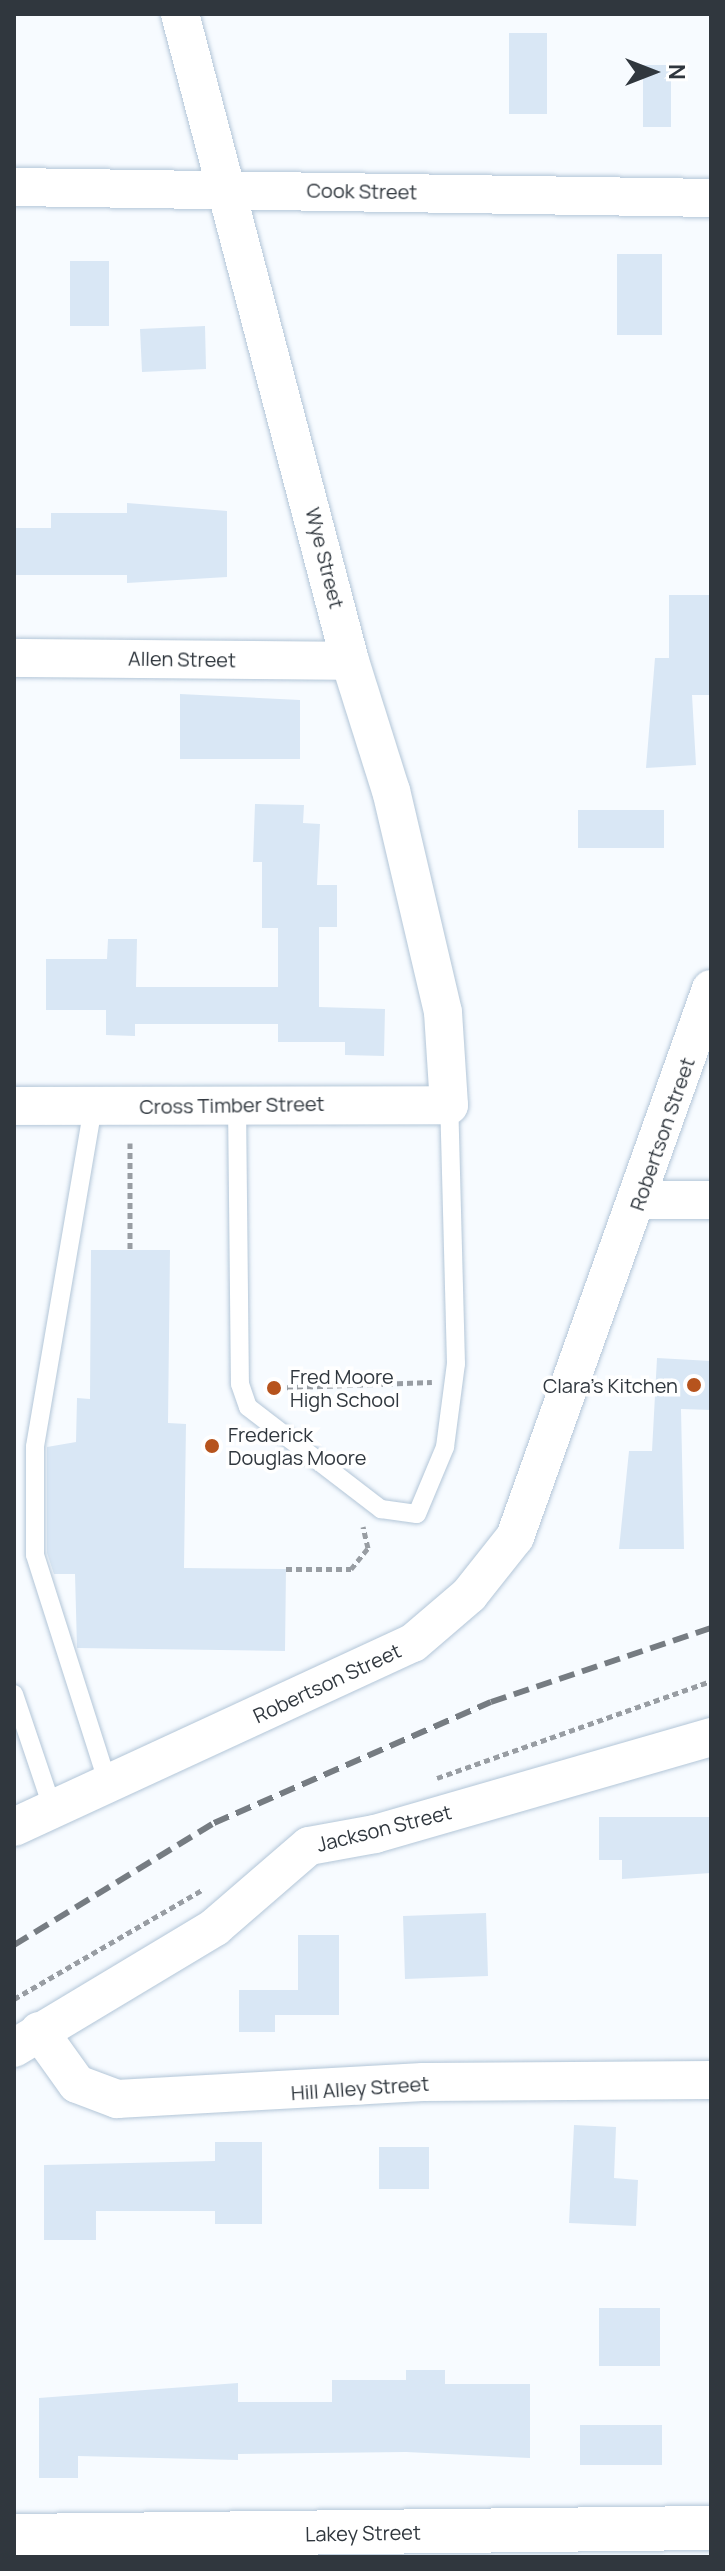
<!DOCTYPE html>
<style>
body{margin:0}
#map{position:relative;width:725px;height:2571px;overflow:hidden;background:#f7fbff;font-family:Manrope,sans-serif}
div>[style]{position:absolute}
.building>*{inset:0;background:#d9e7f5}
.path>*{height:5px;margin-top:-2.5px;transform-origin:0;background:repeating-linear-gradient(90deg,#989da3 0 6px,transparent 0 10px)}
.roads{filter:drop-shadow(0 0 2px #b3c6d8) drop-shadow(0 0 2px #b3c6d8)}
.service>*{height:18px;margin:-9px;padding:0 9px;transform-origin:9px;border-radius:9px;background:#fff}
.minor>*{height:38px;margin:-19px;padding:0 19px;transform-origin:19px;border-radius:19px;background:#fff}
.tertiary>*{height:44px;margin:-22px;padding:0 22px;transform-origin:22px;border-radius:22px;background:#fff}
.rail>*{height:6px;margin-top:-3px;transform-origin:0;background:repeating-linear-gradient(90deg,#767c82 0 16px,transparent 0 24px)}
.dots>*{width:22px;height:22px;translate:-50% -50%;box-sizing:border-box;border:4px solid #fff;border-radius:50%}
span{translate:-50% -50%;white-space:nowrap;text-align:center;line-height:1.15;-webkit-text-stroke:7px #fff;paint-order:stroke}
.street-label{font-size:20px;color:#30373e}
.poi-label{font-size:20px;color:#30373e}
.left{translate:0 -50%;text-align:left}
.right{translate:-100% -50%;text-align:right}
.frame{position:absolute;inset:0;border:16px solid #30373e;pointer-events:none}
.north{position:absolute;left:613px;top:32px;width:80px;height:80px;-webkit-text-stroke:6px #fff;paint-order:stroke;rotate:90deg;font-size:22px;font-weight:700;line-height:32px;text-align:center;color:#30373e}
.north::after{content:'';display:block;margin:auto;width:28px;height:36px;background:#30373e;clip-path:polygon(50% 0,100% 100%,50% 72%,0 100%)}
</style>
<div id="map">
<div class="building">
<i style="clip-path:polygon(509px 33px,547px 33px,547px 114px,509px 114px)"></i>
<i style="clip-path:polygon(643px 65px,671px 65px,671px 127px,643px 127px)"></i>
<i style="clip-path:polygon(617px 254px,662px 254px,662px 335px,617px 335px)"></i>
<i style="clip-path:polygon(70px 261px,109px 261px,109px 326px,70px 326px)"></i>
<i style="clip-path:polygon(205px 326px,206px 369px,142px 372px,140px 329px)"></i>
<i style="clip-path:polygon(127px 503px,227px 511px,227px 577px,127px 583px,127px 575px,14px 575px,14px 528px,51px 528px,51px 513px,127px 513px)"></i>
<i style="clip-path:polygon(669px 595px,711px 595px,711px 695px,692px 695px,696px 765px,646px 768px,655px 658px,669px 658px)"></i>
<i style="clip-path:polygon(180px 694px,300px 700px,300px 759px,180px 759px)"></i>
<i style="clip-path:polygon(255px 804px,304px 805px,303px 823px,320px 824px,317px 885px,337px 885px,337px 927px,319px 927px,319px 1007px,385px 1009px,384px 1056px,345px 1055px,345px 1042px,278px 1042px,278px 1024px,135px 1024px,135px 1036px,106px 1035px,106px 1010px,46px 1010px,46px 959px,107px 959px,108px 939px,137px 939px,136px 987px,278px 987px,278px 928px,262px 928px,262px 862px,253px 862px)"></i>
<i style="clip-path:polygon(578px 810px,664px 810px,664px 848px,578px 848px)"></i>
<i style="clip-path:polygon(91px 1250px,170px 1250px,168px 1423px,186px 1424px,184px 1568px,286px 1569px,285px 1651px,77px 1648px,75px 1574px,54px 1574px,47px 1553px,47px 1447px,76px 1442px,77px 1398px,90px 1399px)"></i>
<i style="clip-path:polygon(657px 1358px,711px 1361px,711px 1410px,681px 1409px,684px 1549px,619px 1549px,629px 1451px,652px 1451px)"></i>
<i style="clip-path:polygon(599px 1817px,711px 1817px,711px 1873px,622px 1879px,622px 1860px,599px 1860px)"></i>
<i style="clip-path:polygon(486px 1913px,488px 1976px,405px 1979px,403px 1916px)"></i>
<i style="clip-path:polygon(298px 1935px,339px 1935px,339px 2015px,275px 2015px,275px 2032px,239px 2032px,239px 1990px,298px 1990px)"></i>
<i style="clip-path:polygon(574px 2125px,616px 2127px,614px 2178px,638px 2180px,636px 2226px,569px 2223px)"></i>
<i style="clip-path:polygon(215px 2142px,262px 2142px,262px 2224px,215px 2224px,215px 2211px,96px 2211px,96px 2240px,44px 2240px,44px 2165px,215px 2161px)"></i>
<i style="clip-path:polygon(379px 2147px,429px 2147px,429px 2189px,379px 2189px)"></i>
<i style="clip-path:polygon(599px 2308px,660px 2308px,660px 2366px,599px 2366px)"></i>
<i style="clip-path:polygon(406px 2370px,445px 2370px,445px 2384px,530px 2384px,530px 2458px,406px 2452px,238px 2454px,238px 2460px,78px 2456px,78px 2478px,39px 2478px,39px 2398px,238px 2383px,238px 2402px,332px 2402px,332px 2380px,406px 2380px)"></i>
<i style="clip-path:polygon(580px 2425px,662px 2425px,662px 2465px,580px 2465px)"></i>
</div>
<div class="path">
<i style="left:130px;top:1143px;width:107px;rotate:90deg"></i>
<i style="left:267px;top:1388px;width:165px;rotate:-2.1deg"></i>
<i style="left:286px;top:1569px;width:65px"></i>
<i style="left:351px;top:1569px;width:27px;rotate:-51deg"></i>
<i style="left:368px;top:1548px;width:22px;rotate:-103deg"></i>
<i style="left:437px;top:1778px;width:291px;rotate:-19.5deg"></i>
<i style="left:14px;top:1999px;width:217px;rotate:-30.1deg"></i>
</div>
<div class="roads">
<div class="service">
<i style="left:237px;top:1103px;width:281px;rotate:89.4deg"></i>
<i style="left:240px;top:1384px;width:24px;rotate:71deg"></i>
<i style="left:248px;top:1407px;width:168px;rotate:37.5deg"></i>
<i style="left:381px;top:1509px;width:36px;rotate:8deg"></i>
<i style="left:417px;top:1514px;width:73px;rotate:-67.3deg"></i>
<i style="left:445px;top:1447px;width:84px;rotate:-82.5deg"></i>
<i style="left:456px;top:1364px;width:259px;rotate:-91.5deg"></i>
<i style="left:93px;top:1107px;width:345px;rotate:99.7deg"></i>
<i style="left:35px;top:1447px;width:108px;rotate:90deg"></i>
<i style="left:35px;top:1555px;width:240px;rotate:72.3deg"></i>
<i style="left:14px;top:1694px;width:122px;rotate:71.4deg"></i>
</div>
<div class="minor">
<i style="left:14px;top:187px;width:697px;rotate:0.9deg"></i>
<i style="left:14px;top:658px;width:336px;rotate:0.5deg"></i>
<i style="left:14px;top:1106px;width:435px;rotate:-0.1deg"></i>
<i style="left:449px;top:1105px;width:93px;rotate:-93.7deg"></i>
<i style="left:443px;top:1012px;width:227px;rotate:-103.2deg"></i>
<i style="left:391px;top:791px;width:136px;rotate:-107.5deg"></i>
<i style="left:350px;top:661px;width:669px;rotate:-104.72deg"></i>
<i style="left:639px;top:1200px;width:72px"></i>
<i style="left:14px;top:1827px;width:439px;rotate:-24.8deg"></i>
<i style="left:413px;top:1643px;width:74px;rotate:-40.6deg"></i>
<i style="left:469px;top:1595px;width:74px;rotate:-51.6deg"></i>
<i style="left:515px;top:1537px;width:582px;rotate:-70.32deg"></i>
<i style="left:39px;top:2031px;width:65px;rotate:54.4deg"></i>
<i style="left:77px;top:2084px;width:43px;rotate:20.6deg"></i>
<i style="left:117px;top:2099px;width:306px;rotate:-3.2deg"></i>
<i style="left:423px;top:2082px;width:288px;rotate:-0.4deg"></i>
<i style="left:14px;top:2048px;width:235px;rotate:-31deg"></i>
<i style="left:215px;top:1927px;width:124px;rotate:-40.8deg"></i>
<i style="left:309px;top:1846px;width:67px;rotate:-10.3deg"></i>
<i style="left:375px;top:1834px;width:350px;rotate:-16.1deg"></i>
</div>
<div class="tertiary">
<i style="left:14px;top:2536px;width:697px;rotate:-0.66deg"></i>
</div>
</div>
<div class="rail">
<i style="left:14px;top:1945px;width:234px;rotate:-31.4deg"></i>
<i style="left:214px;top:1823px;width:302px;rotate:-23.6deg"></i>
<i style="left:491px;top:1702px;width:232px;rotate:-18.6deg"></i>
</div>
<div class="dots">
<i style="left:694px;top:1385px;background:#b6531d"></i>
<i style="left:274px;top:1388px;background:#b6531d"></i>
<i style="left:212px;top:1446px;background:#b6531d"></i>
</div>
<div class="street-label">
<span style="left:362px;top:191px;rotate:1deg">Cook Street</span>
<span style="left:325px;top:558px;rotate:76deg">Wye Street</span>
<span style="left:182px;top:659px;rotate:1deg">Allen Street</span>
<span style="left:232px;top:1105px;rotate:-1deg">Cross Timber Street</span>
<span style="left:662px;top:1134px;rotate:-71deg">Robertson Street</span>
<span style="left:327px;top:1683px;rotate:-25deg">Robertson Street</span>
<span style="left:384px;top:1828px;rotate:-14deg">Jackson Street</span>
<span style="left:360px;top:2088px;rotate:-4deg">Hill Alley Street</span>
<span style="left:363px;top:2533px;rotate:-1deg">Lakey Street</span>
</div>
<div class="poi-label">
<span class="left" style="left:290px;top:1388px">Fred Moore<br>High School</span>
<span class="right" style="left:678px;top:1385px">Clara's Kitchen</span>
<span class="left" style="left:228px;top:1446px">Frederick<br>Douglas Moore</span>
</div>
<div class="frame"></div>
<div class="north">N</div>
</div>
